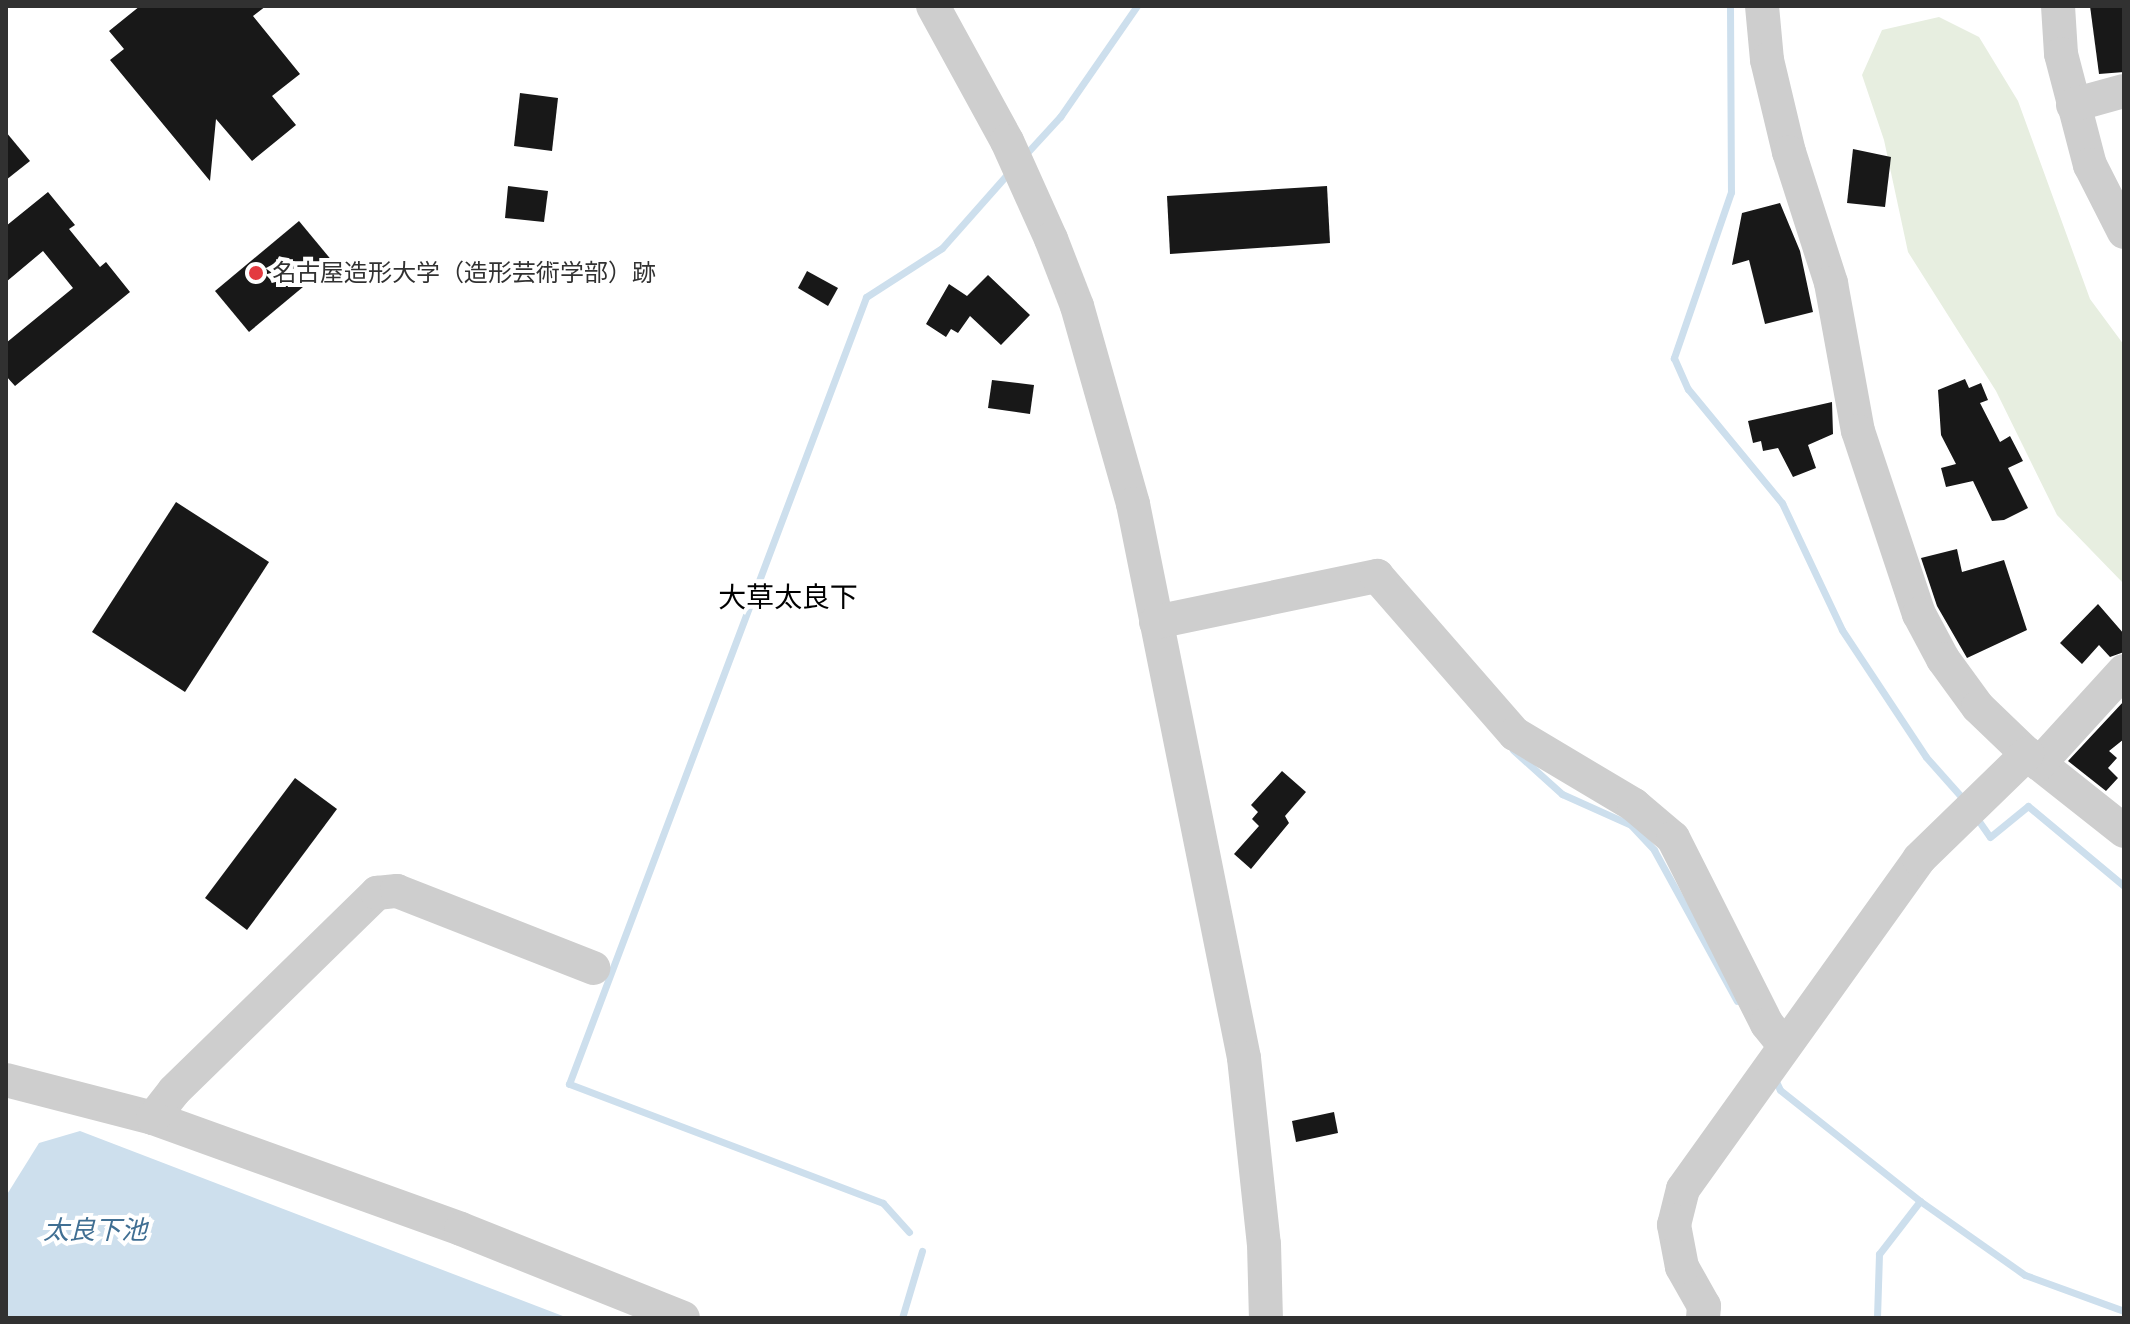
<!DOCTYPE html>
<meta charset="utf-8">
<style>
body{margin:0}
#map{position:relative;width:2130px;height:1324px;overflow:hidden;background:#fff;font-family:Inter,"Noto Sans JP",sans-serif}
div>[style]{position:absolute}
.green>*{inset:0;background:#e7eee0}
.water>*{inset:0;background:#cddfed}
.stream>*{height:7px;margin:-3.5px;padding:0 3.5px;transform-origin:3.5px;border-radius:3.5px;background:#cddfed}
.building>*{inset:0;background:#181818}
.minor>*{height:34px;margin:-17px;padding:0 17px;transform-origin:17px;border-radius:17px;background:#cecece}
.dots>*{width:22px;height:22px;translate:-50% -50%;box-sizing:border-box;border:4px solid #fff;border-radius:50%}
span{translate:-50% -50%;white-space:nowrap;text-align:center;line-height:1.15;-webkit-text-stroke:8px #fff;paint-order:stroke}
.poi-label{font-size:24px;color:#313131}
.left{translate:0 -50%;text-align:left}
.water-label{font-size:26px;color:#406f93;font-style:italic}
.quarter-label{font-size:28px;color:#000}
.frame{position:absolute;inset:0;border:8px solid #313131;pointer-events:none}
</style>
<div id="map">
<div class="green">
<i style="clip-path:polygon(1939px 17px,1979px 37px,2018px 101px,2090px 299px,2124px 345px,2124px 584px,2057px 515px,1996px 391px,1908px 252px,1884px 140px,1862px 75px,1882px 30px)"></i>
</div>
<div class="water">
<i style="clip-path:polygon(80px 1131px,568px 1318px,6px 1318px,6px 1196px,39px 1143px)"></i>
</div>
<div class="stream">
<i style="left:1730px;top:6px;width:186px;rotate:89.7deg"></i>
<i style="left:1731px;top:192px;width:176px;rotate:109deg"></i>
<i style="left:1674px;top:358px;width:34px;rotate:66deg"></i>
<i style="left:1688px;top:389px;width:148px;rotate:50.5deg"></i>
<i style="left:1782px;top:503px;width:140px;rotate:64.7deg"></i>
<i style="left:1842px;top:630px;width:152px;rotate:56.5deg"></i>
<i style="left:1926px;top:757px;width:59px;rotate:48.4deg"></i>
<i style="left:1025px;top:155px;width:52px;rotate:-47.4deg"></i>
<i style="left:1060px;top:117px;width:135px;rotate:-55.3deg"></i>
<i style="left:1513px;top:750px;width:66px;rotate:41.9deg"></i>
<i style="left:1562px;top:794px;width:76px;rotate:24.2deg"></i>
<i style="left:1631px;top:825px;width:34px;rotate:47deg"></i>
<i style="left:1654px;top:850px;width:172px;rotate:61.2deg"></i>
<i style="left:1976px;top:817px;width:24px;rotate:55deg"></i>
<i style="left:1990px;top:837px;width:49px;rotate:-39.2deg"></i>
<i style="left:2028px;top:806px;width:125px;rotate:39.8deg"></i>
<i style="left:1774px;top:1077px;width:14px;rotate:65deg"></i>
<i style="left:1780px;top:1090px;width:179px;rotate:38.4deg"></i>
<i style="left:1920px;top:1201px;width:67px;rotate:127.7deg"></i>
<i style="left:1879px;top:1254px;width:64px;rotate:91.8deg"></i>
<i style="left:1920px;top:1201px;width:128px;rotate:35.2deg"></i>
<i style="left:2025px;top:1275px;width:105px;rotate:20deg"></i>
<i style="left:909px;top:1232px;width:39px;rotate:-132deg"></i>
<i style="left:883px;top:1203px;width:336px;rotate:-159.2deg"></i>
<i style="left:569px;top:1084px;width:841px;rotate:-69.32deg"></i>
<i style="left:866px;top:297px;width:90px;rotate:-32.8deg"></i>
<i style="left:942px;top:248px;width:104px;rotate:-48.5deg"></i>
<i style="left:902px;top:1318px;width:70px;rotate:-73.4deg"></i>
</div>
<div class="building">
<i style="clip-path:polygon(140px 6px,266px 6px,253px 16px,300px 74px,272px 96px,296px 125px,252px 161px,216px 119px,210px 181px,110px 60px,124px 49px,109px 31px)"></i>
<i style="clip-path:polygon(2090px 6px,2124px 6px,2124px 72px,2099px 74px)"></i>
<i style="clip-path:polygon(520px 93px,558px 98px,552px 151px,514px 146px)"></i>
<i style="clip-path:polygon(6px 132px,30px 161px,6px 180px)"></i>
<i style="clip-path:polygon(1853px 149px,1891px 157px,1885px 207px,1847px 203px)"></i>
<i style="clip-path:polygon(508px 186px,548px 191px,544px 222px,505px 218px)"></i>
<i style="clip-path:polygon(1327px 186px,1330px 243px,1170px 254px,1167px 196px)"></i>
<i style="clip-path:polygon(48px 192px,75px 225px,69px 229px,100px 267px,106px 262px,130px 292px,15px 386px,6px 376px,6px 343px,73px 288px,43px 251px,6px 282px,6px 226px)"></i>
<i style="clip-path:polygon(1780px 203px,1800px 251px,1813px 312px,1765px 324px,1749px 260px,1732px 265px,1742px 213px)"></i>
<i style="clip-path:polygon(299px 221px,333px 262px,249px 332px,215px 291px)"></i>
<i style="clip-path:polygon(807px 271px,838px 288px,828px 306px,798px 288px)"></i>
<i style="clip-path:polygon(988px 275px,1030px 315px,1001px 345px,970px 316px,958px 333px,951px 329px,946px 337px,926px 324px,949px 284px,967px 296px)"></i>
<i style="clip-path:polygon(1965px 379px,1969px 388px,1981px 383px,1988px 400px,1980px 403px,2000px 442px,2010px 436px,2023px 461px,2008px 468px,2028px 508px,2004px 520px,1992px 521px,1973px 481px,1946px 487px,1941px 468px,1956px 464px,1941px 435px,1938px 390px)"></i>
<i style="clip-path:polygon(992px 380px,1034px 385px,1030px 414px,988px 408px)"></i>
<i style="clip-path:polygon(1832px 402px,1833px 434px,1808px 445px,1816px 468px,1793px 477px,1778px 448px,1763px 451px,1761px 441px,1753px 443px,1748px 421px)"></i>
<i style="clip-path:polygon(176px 502px,269px 562px,185px 692px,92px 632px)"></i>
<i style="clip-path:polygon(1957px 549px,1962px 572px,2004px 560px,2027px 630px,1967px 658px,1937px 606px,1921px 558px)"></i>
<i style="clip-path:polygon(2098px 604px,2124px 634px,2124px 652px,2110px 657px,2099px 645px,2082px 664px,2060px 643px)"></i>
<i style="clip-path:polygon(2124px 701px,2124px 739px,2109px 751px,2117px 758px,2108px 768px,2118px 778px,2106px 791px,2068px 761px)"></i>
<i style="clip-path:polygon(1282px 771px,1306px 792px,1285px 816px,1289px 823px,1251px 869px,1234px 854px,1259px 826px,1252px 819px,1258px 812px,1251px 805px)"></i>
<i style="clip-path:polygon(295px 778px,337px 809px,247px 930px,205px 898px)"></i>
<i style="clip-path:polygon(1334px 1112px,1338px 1133px,1296px 1142px,1292px 1121px)"></i>
</div>
<div class="minor">
<i style="left:933px;top:6px;width:154px;rotate:61.3deg"></i>
<i style="left:1007px;top:141px;width:107px;rotate:65.8deg"></i>
<i style="left:1051px;top:239px;width:72px;rotate:68.8deg"></i>
<i style="left:1077px;top:306px;width:206px;rotate:74.2deg"></i>
<i style="left:1133px;top:504px;width:565px;rotate:78.67deg"></i>
<i style="left:1244px;top:1058px;width:187px;rotate:83.9deg"></i>
<i style="left:1264px;top:1244px;width:74px;rotate:88.5deg"></i>
<i style="left:1762px;top:6px;width:54px;rotate:84.7deg"></i>
<i style="left:1767px;top:60px;width:95px;rotate:76.6deg"></i>
<i style="left:1789px;top:152px;width:138px;rotate:72.2deg"></i>
<i style="left:1831px;top:283px;width:150px;rotate:79.7deg"></i>
<i style="left:1858px;top:431px;width:193px;rotate:71.6deg"></i>
<i style="left:1919px;top:614px;width:51px;rotate:61.9deg"></i>
<i style="left:1943px;top:659px;width:59px;rotate:53.9deg"></i>
<i style="left:1978px;top:707px;width:68px;rotate:43.8deg"></i>
<i style="left:2027px;top:754px;width:124px;rotate:38.4deg"></i>
<i style="left:2058px;top:6px;width:48px;rotate:86.4deg"></i>
<i style="left:2061px;top:54px;width:115px;rotate:75.4deg"></i>
<i style="left:2090px;top:165px;width:75px;rotate:63.1deg"></i>
<i style="left:2073px;top:105px;width:53px;rotate:-15.4deg"></i>
<i style="left:1156px;top:622px;width:226px;rotate:-11.8deg"></i>
<i style="left:1377px;top:576px;width:210px;rotate:48.9deg"></i>
<i style="left:1515px;top:734px;width:139px;rotate:30.8deg"></i>
<i style="left:1634px;top:805px;width:51px;rotate:40.2deg"></i>
<i style="left:1673px;top:838px;width:208px;rotate:63.2deg"></i>
<i style="left:1767px;top:1024px;width:26px;rotate:51deg"></i>
<i style="left:2039px;top:764px;width:126px;rotate:-47.6deg"></i>
<i style="left:6px;top:1080px;width:152px;rotate:14.5deg"></i>
<i style="left:153px;top:1118px;width:327px;rotate:19.8deg"></i>
<i style="left:461px;top:1229px;width:239px;rotate:21.8deg"></i>
<i style="left:153px;top:1118px;width:34px;rotate:-52deg"></i>
<i style="left:174px;top:1091px;width:284px;rotate:-44.3deg"></i>
<i style="left:377px;top:893px;width:20px;rotate:-6deg"></i>
<i style="left:397px;top:891px;width:211px;rotate:21.4deg"></i>
<i style="left:1703px;top:1318px;width:12px;rotate:-85deg"></i>
<i style="left:1704px;top:1306px;width:45px;rotate:-119.4deg"></i>
<i style="left:1682px;top:1267px;width:43px;rotate:-100.8deg"></i>
<i style="left:1674px;top:1225px;width:37px;rotate:-76deg"></i>
<i style="left:1683px;top:1189px;width:406px;rotate:-54.4deg"></i>
<i style="left:1919px;top:859px;width:151px;rotate:-44.2deg"></i>
</div>
<div class="dots">
<i style="left:256px;top:273px;background:#e3393f"></i>
</div>
<div class="poi-label">
<span class="left" style="left:272px;top:273px">名古屋造形大学（造形芸術学部）跡</span>
</div>
<div class="water-label">
<span style="left:95px;top:1230px">太良下池</span>
</div>
<div class="quarter-label">
<span style="left:788px;top:597px">大草太良下</span>
</div>
<div class="frame"></div>
</div>
